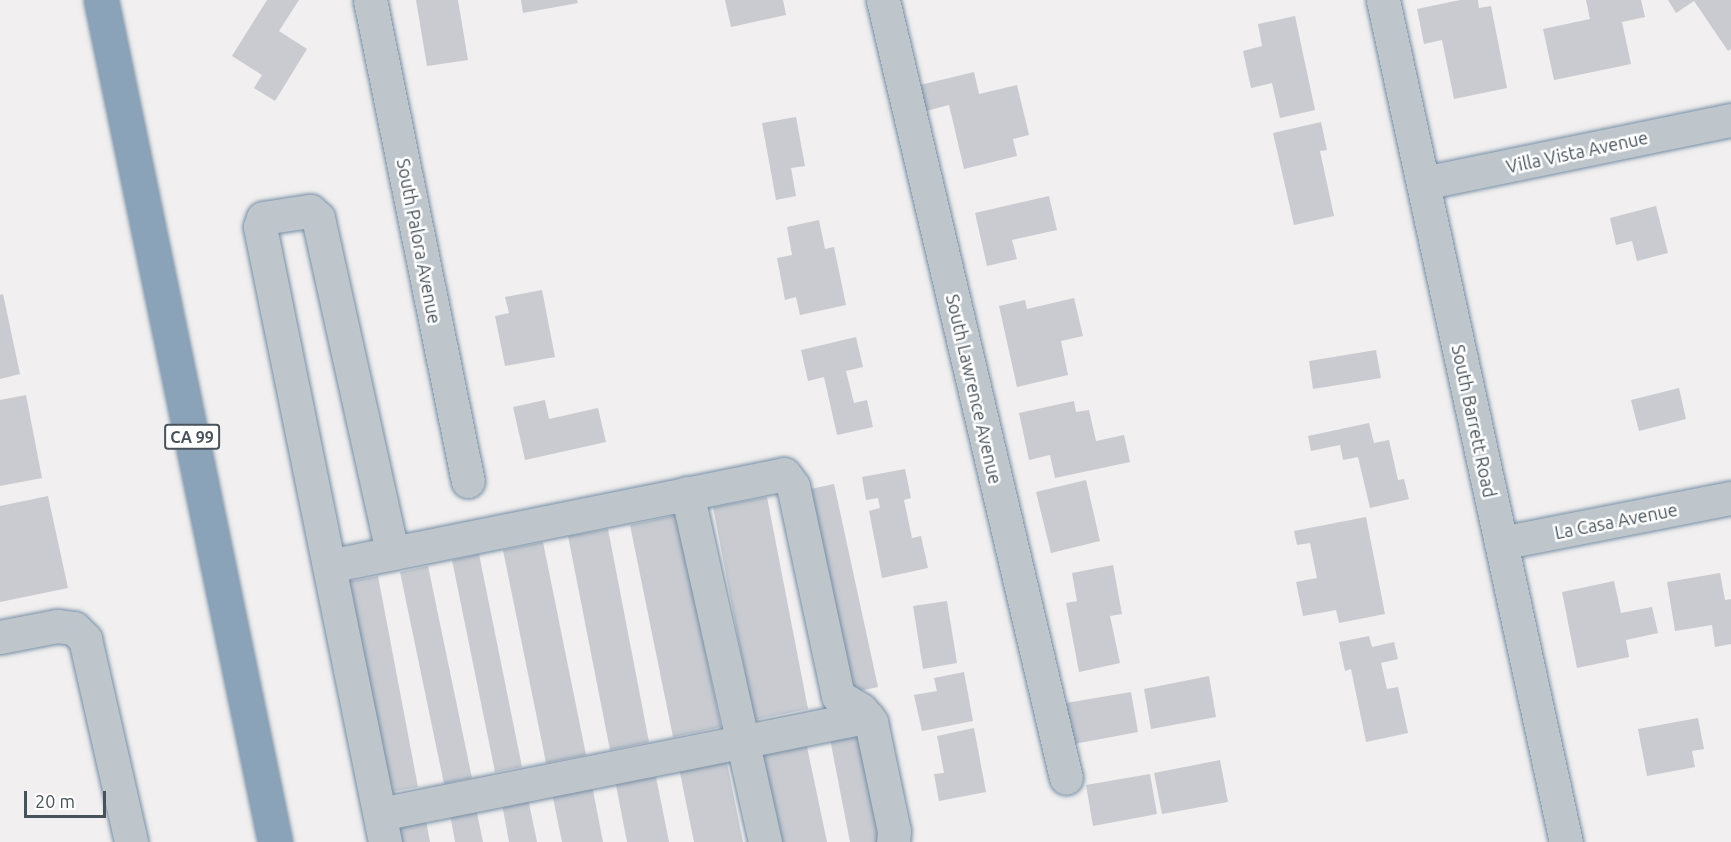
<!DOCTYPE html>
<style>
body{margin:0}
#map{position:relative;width:1731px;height:842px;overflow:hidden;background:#f1efef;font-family:Ubuntu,sans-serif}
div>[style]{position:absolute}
.building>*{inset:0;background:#c9cbd1}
.roads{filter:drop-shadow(0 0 2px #768ea5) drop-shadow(0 0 2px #768ea5)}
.minor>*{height:33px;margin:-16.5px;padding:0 16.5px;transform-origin:16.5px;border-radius:16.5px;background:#bec6cc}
.highway>*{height:33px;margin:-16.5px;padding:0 16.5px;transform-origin:16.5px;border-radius:16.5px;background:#8ba3b9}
span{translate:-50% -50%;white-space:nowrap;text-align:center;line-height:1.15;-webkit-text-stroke:5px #fff;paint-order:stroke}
.shield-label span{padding:2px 4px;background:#fff;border:2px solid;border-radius:4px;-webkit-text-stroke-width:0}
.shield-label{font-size:16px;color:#48525a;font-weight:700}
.street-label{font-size:18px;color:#48525a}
.scale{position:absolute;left:24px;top:791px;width:82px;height:27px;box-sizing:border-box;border:3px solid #48525a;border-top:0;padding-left:8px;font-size:18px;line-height:21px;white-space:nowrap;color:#48525a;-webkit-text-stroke:4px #fff;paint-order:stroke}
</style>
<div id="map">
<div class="building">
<i style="clip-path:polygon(267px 0,299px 0,279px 31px,307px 49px,275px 101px,254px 88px,262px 75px,232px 56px)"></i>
<i style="clip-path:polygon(416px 0,458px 0,468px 60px,427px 66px)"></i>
<i style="clip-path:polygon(521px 0,577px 0,578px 3px,523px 13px)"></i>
<i style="clip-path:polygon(725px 0,783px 0,786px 15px,731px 27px)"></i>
<i style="clip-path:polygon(1460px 0,1478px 0,1479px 8px,1491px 6px,1507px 88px,1454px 99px,1442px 40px,1424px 44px,1417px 9px)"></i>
<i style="clip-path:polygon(1586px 0,1641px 0,1645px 17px,1622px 22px,1631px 64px,1554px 80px,1543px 29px,1590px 19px)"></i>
<i style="clip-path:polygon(1668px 0,1731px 0,1731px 49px,1728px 51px,1694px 1px,1676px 13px)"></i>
<i style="clip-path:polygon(1295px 16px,1315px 110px,1280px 118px,1272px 83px,1251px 88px,1243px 51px,1262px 46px,1258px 24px)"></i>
<i style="clip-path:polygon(974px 72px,979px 94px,1017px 85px,1029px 135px,1013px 139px,1017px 156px,964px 169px,949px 105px,926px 111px,920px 85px)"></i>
<i style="clip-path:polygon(796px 117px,805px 166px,791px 168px,796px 196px,776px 200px,762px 123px)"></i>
<i style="clip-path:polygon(1321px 122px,1327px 150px,1320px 151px,1334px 216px,1294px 225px,1273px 133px)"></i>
<i style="clip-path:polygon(1049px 196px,1057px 230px,1012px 240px,1017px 259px,987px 266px,975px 213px)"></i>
<i style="clip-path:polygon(1656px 206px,1668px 253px,1637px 261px,1632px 241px,1616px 245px,1610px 218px)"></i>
<i style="clip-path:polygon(819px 220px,825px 249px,834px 247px,846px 305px,800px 315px,796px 297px,785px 300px,777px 258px,792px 255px,787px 227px)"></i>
<i style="clip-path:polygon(542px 290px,555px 357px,505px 366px,495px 316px,509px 313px,505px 297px)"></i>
<i style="clip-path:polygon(3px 294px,20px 374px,0 379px,0 295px)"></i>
<i style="clip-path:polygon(1074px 298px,1083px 336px,1061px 341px,1068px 375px,1017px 387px,999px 306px,1025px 300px,1027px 309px)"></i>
<i style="clip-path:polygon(856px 337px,863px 367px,846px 371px,854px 403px,867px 400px,873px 427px,837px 435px,824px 377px,808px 381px,801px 350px)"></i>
<i style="clip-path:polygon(1376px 350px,1381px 378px,1313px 389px,1309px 361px)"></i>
<i style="clip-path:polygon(1679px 388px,1686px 419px,1639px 431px,1631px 400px)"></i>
<i style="clip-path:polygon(26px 395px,42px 478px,0 486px,0 400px)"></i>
<i style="clip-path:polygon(545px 400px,549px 419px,598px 408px,606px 442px,525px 460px,513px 407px)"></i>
<i style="clip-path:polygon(1074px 401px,1076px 412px,1089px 410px,1096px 441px,1124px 435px,1130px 462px,1055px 478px,1050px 455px,1029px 460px,1019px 413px)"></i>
<i style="clip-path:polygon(1369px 423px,1374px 443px,1389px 440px,1398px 480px,1404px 479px,1409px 499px,1370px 508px,1358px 457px,1343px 460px,1340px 445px,1311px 451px,1308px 436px)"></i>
<i style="clip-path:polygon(905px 469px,911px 498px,904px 500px,912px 538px,921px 536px,928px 568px,882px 578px,869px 511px,880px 508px,878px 498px,866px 500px,862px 477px)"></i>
<i style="clip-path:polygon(1086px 480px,1100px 541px,1051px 553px,1036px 492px)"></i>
<i style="clip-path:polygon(834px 484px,878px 687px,845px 694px,801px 491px)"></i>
<i style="clip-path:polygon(48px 496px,68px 588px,0 602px,0 506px)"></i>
<i style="clip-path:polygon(767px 497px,808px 709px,754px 720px,713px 507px)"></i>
<i style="clip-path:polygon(677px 515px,721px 727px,673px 737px,630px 525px)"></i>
<i style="clip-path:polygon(1366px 517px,1385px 614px,1339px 623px,1336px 610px,1303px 616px,1296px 582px,1317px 578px,1310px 543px,1297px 545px,1294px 531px)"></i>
<i style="clip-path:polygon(608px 529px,649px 742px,610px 750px,568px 536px)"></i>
<i style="clip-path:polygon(543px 542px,586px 755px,546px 763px,503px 550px)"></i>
<i style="clip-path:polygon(479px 554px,522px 767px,495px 772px,452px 560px)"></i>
<i style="clip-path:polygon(1113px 565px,1122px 614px,1110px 616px,1120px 663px,1079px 672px,1066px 603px,1077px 601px,1072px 573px)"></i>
<i style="clip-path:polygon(428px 566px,472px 778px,444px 784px,400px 572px)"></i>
<i style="clip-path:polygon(1720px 573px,1725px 600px,1731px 599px,1731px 644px,1715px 647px,1712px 625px,1675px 631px,1667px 582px)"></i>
<i style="clip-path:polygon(378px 576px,418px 787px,386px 793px,346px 582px)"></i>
<i style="clip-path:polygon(1614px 581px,1621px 613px,1652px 607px,1658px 633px,1626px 640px,1629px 657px,1577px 668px,1562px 592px)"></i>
<i style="clip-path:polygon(947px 601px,957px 663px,923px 669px,913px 606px)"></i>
<i style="clip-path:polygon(1369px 636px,1372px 647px,1394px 642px,1398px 659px,1381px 663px,1387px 689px,1398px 687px,1408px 733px,1366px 742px,1351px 669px,1345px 671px,1339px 642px)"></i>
<i style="clip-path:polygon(964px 672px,973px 721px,922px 731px,914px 695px,937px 691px,934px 678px)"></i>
<i style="clip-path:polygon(1209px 676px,1216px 717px,1151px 729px,1144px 689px)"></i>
<i style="clip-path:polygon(1131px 692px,1138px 732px,1074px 744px,1066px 703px)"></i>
<i style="clip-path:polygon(1698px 718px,1704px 749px,1692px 751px,1695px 767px,1647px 776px,1638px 729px)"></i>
<i style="clip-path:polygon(974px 728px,986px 792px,939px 801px,934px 774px,944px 773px,937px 736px)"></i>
<i style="clip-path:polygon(859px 733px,880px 842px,850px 842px,830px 739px)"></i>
<i style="clip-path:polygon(806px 742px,827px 842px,779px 842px,761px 752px)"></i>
<i style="clip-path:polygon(726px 758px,743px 842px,694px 842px,679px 768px)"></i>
<i style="clip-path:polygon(1220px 760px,1228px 802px,1162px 814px,1154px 773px)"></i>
<i style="clip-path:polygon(655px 772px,669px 842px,627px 842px,615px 780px)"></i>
<i style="clip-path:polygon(1150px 774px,1157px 814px,1093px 826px,1086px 785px)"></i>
<i style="clip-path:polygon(592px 785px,603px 842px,562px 842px,552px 793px)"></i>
<i style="clip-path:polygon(528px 798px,537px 842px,509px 842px,502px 804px)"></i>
<i style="clip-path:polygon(476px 808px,483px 842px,455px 842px,450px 814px)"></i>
<i style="clip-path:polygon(426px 821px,430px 842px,398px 842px,395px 827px)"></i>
</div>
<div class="roads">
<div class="minor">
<i style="left:370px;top:0;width:491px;rotate:78.5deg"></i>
<i style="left:883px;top:0;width:799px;rotate:76.76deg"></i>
<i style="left:1383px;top:0;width:862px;rotate:77.74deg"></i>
<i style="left:1423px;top:183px;width:314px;rotate:-11.6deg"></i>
<i style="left:687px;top:493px;width:358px;rotate:77.4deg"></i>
<i style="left:1501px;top:543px;width:234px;rotate:-11.1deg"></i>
<i style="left:329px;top:566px;width:464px;rotate:-11.4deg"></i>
<i style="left:784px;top:474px;width:15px;rotate:53deg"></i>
<i style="left:793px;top:486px;width:215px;rotate:77.9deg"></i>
<i style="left:838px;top:696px;width:27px;rotate:31deg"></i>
<i style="left:861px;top:710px;width:16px;rotate:50deg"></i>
<i style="left:871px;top:722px;width:111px;rotate:78.1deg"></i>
<i style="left:894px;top:831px;width:11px;rotate:95deg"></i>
<i style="left:0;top:637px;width:58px;rotate:-10.9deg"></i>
<i style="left:57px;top:626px;width:17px;rotate:7deg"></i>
<i style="left:74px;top:628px;width:16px;rotate:45deg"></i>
<i style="left:85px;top:639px;width:208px;rotate:77.2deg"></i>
<i style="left:380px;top:814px;width:497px;rotate:-11.3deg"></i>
<i style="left:385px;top:842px;width:628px;rotate:-101.49deg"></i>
<i style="left:260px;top:227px;width:9px;rotate:-72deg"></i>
<i style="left:263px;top:218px;width:48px;rotate:-8.5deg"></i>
<i style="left:310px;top:211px;width:11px;rotate:41deg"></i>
<i style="left:318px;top:218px;width:343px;rotate:77.5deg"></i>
</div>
<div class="highway">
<i style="left:101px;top:0;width:860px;rotate:78.32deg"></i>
</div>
</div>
<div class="shield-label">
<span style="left:192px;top:437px">CA 99</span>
</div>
<div class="street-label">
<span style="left:1577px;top:152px;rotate:-12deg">Villa Vista Avenue</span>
<span style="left:419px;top:241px;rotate:79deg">South Palora Avenue</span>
<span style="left:974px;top:389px;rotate:77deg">South Lawrence Avenue</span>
<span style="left:1474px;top:421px;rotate:78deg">South Barrett Road</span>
<span style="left:1616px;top:521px;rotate:-11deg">La Casa Avenue</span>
</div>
<div class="scale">20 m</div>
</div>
